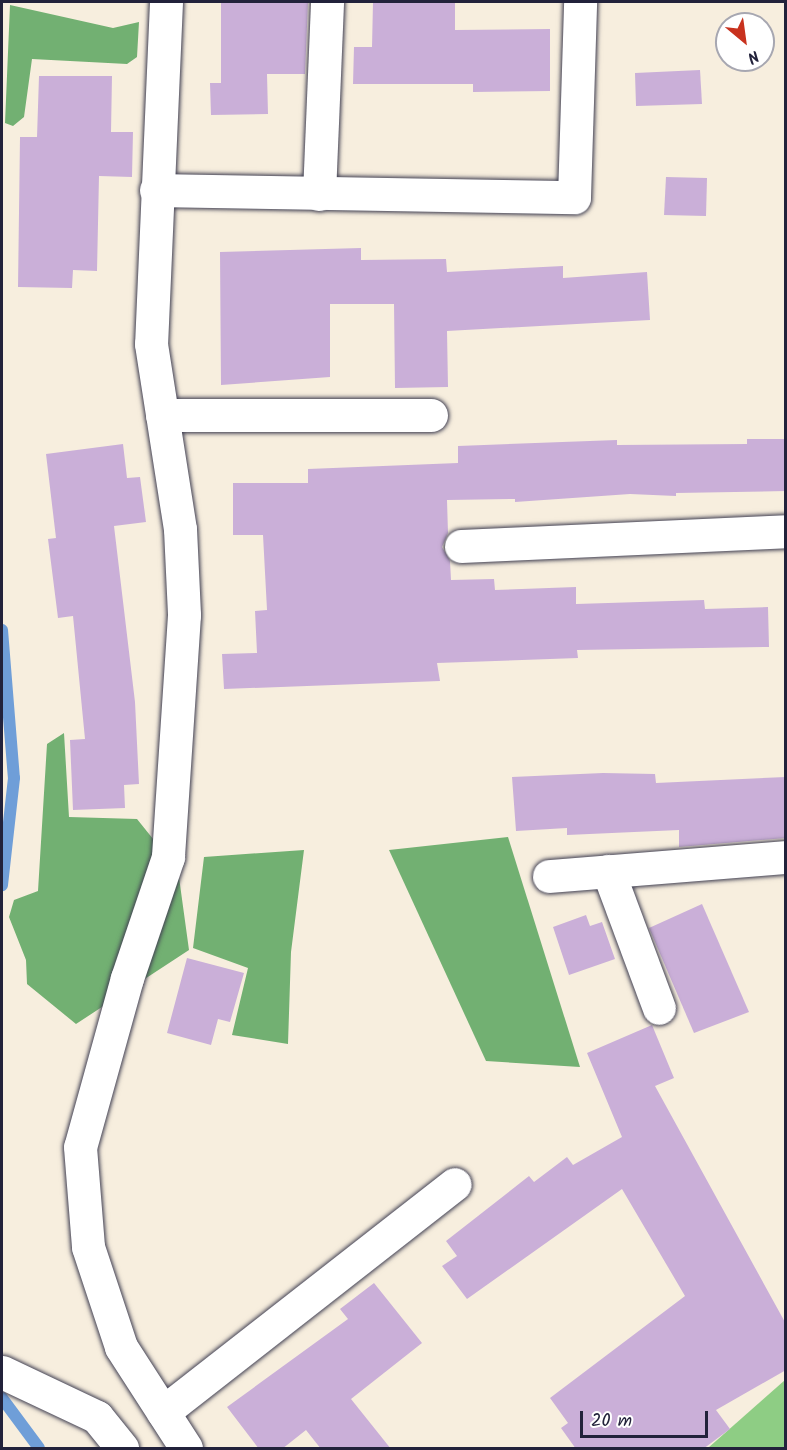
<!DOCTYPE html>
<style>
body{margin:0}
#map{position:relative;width:787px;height:1450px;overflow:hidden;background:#f7eede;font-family:Kalam,sans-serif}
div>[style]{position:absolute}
.green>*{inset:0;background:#8ecd84}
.forest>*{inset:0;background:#72b072}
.stream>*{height:12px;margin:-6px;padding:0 6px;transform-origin:6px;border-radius:6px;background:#6f9ed8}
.building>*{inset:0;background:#caafd8}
.roads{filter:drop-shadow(0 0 2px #424153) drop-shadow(0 0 2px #424153)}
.minor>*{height:33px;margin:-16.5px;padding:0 16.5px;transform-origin:16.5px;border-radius:16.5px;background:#fff}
span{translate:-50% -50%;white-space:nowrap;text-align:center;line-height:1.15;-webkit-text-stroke:5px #fff;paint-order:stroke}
.frame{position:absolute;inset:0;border:3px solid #22223b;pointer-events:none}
.north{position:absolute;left:715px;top:12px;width:60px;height:60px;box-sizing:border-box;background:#fff;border:2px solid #a7a7b1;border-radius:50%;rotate:151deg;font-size:16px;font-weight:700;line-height:24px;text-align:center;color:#22223b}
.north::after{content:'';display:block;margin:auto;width:21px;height:27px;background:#c8321e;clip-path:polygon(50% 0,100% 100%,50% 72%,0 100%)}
.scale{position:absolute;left:580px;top:1411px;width:128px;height:27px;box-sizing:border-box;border:3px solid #22223b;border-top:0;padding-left:8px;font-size:18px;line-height:21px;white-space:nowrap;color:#22223b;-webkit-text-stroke:4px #fff;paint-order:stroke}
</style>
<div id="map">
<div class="green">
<i style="clip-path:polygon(785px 1380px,785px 1448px,708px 1448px)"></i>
</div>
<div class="forest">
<i style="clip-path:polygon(10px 5px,113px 28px,139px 22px,137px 57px,127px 64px,32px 59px,24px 117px,13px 126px,5px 123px)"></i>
<i style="clip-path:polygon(64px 733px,69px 817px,137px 819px,178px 870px,189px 950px,76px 1024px,27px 984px,26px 960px,9px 917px,14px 900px,38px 891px,47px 744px)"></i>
<i style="clip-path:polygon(508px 837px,580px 1067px,486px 1061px,389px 850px)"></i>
<i style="clip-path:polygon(304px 850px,291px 952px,288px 1044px,232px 1035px,248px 968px,193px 948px,204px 857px)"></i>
</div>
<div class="stream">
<i style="left:2px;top:630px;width:148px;rotate:85.4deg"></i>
<i style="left:14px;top:778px;width:108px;rotate:96.4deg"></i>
<i style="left:2px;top:1398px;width:62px;rotate:53.5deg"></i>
</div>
<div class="building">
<i style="clip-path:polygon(221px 2px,308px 2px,305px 74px,267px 74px,268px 114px,211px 115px,210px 83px,221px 83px)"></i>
<i style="clip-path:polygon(373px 2px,455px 2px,455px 30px,550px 29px,550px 91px,473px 92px,473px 84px,353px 84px,354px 47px,372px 47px)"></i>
<i style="clip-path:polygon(700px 70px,702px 104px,636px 106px,635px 73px)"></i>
<i style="clip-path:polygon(39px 76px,112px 76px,111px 132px,133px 132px,132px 177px,99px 176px,97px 271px,73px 270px,72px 288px,18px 287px,20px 137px,37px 137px)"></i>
<i style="clip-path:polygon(666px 177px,707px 178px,706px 216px,664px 215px)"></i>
<i style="clip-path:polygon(361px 248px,361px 260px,446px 259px,447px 272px,563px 266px,563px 278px,647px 272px,650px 320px,447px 331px,448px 387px,395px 388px,394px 304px,330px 304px,330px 377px,221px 385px,220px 252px)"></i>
<i style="clip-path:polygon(747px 439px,786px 439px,786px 491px,676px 493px,676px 496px,630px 494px,515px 502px,515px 499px,447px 500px,448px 533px,442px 547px,450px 561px,451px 580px,494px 579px,495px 590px,576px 587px,576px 604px,704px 600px,705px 609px,768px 607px,769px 647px,577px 650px,578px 658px,437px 663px,440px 681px,224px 689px,222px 654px,257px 653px,255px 611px,267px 610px,263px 535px,233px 535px,233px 483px,308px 483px,308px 469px,458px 463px,458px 446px,617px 440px,617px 445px,747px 444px)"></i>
<i style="clip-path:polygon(123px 444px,127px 478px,140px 477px,146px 522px,114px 526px,135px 702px,139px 784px,124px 785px,125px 808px,73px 810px,70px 740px,85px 739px,73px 616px,58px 618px,48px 539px,56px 538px,46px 454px)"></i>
<i style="clip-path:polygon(603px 773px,655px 774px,656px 783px,786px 777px,786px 838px,679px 847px,679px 830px,567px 835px,567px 828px,516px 831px,512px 777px)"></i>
<i style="clip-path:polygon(702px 904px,749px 1012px,694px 1033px,649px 928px)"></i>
<i style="clip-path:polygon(586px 915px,590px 926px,602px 922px,615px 959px,569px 975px,553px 927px)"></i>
<i style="clip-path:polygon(187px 958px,244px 973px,230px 1022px,218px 1019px,211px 1045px,167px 1033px)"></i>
<i style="clip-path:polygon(652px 1025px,674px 1078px,655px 1086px,786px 1324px,786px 1370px,716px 1410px,730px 1429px,703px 1449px,576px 1449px,561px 1428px,568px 1423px,550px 1398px,685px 1296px,622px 1189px,467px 1299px,442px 1266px,457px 1256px,446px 1241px,529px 1176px,534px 1182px,567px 1157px,573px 1165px,622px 1137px,587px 1053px)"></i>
<i style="clip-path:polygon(374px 1283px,422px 1343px,351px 1399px,391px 1449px,321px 1449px,306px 1430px,282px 1449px,259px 1449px,227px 1407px,348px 1319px,340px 1309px)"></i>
</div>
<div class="roads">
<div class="minor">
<i style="left:166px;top:2px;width:342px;rotate:92.5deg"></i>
<i style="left:151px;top:344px;width:187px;rotate:81.1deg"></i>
<i style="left:180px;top:529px;width:86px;rotate:87.3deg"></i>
<i style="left:184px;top:615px;width:243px;rotate:93.8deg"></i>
<i style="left:168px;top:857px;width:128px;rotate:108.7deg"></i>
<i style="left:127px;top:978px;width:175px;rotate:105.5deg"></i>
<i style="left:80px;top:1147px;width:100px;rotate:85.4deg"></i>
<i style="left:88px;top:1247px;width:105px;rotate:71.7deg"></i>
<i style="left:121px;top:1347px;width:120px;rotate:57.2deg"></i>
<i style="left:156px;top:190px;width:418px;rotate:1deg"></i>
<i style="left:574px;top:197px;width:195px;rotate:-88.2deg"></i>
<i style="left:319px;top:194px;width:192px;rotate:-87.6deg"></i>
<i style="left:162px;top:415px;width:269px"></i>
<i style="left:461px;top:546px;width:325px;rotate:-2.6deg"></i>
<i style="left:608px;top:871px;width:146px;rotate:69.6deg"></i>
<i style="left:549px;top:876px;width:238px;rotate:-4.6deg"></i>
<i style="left:2px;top:1372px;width:105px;rotate:25.3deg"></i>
<i style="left:97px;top:1417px;width:40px;rotate:51deg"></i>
<i style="left:163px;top:1412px;width:370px;rotate:-38deg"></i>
</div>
</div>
<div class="frame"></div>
<div class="north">N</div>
<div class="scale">20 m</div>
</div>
